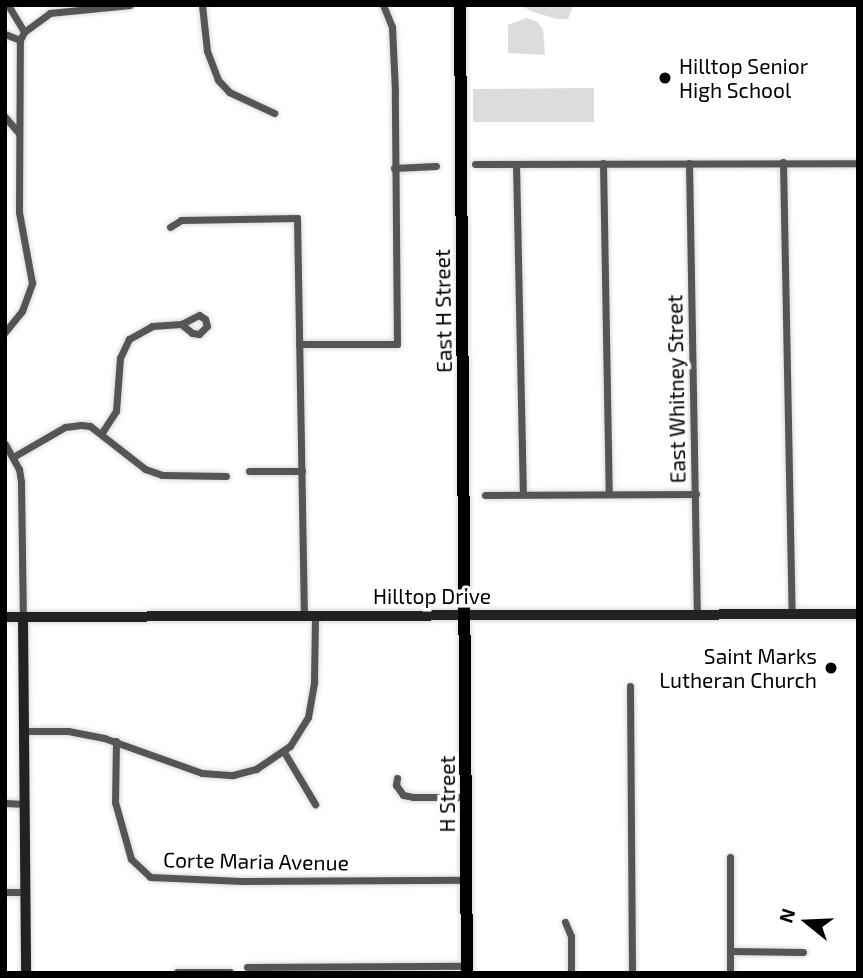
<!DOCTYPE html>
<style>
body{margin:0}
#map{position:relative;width:863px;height:978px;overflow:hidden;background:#fff;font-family:"Exo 2",sans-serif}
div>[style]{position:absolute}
.green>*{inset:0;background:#dcdcdc}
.roads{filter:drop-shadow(0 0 2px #dbdbdb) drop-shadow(0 0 2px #dbdbdb)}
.street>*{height:7px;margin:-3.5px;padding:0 3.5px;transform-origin:3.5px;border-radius:3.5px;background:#555}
.secondary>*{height:10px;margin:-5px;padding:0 5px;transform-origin:5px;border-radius:5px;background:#222}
.primary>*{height:12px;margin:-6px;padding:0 6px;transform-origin:6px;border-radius:6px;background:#000}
.dots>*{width:19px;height:19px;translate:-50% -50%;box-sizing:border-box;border:4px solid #fff;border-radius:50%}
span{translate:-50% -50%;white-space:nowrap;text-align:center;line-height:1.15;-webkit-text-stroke:7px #fff;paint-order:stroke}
.poi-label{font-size:21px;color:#000}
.left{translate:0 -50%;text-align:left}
.right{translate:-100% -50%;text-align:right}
.street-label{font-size:21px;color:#000}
.frame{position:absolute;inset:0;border:7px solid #000;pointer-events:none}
.north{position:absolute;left:772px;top:887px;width:70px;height:70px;-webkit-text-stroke:5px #fff;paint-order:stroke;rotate:288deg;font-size:19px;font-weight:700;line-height:28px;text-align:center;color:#000}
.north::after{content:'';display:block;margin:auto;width:24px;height:32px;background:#000;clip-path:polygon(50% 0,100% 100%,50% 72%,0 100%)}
</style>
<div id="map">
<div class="green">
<i style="clip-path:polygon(522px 5px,573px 5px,568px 19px,557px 19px,530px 11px)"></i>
<i style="clip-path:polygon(526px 18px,536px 21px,543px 29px,545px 55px,508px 53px,508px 25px)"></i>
<i style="clip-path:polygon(594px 88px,594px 122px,473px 122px,473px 89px)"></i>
</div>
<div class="roads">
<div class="street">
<i style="left:8px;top:5px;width:31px;rotate:59deg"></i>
<i style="left:202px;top:5px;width:46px;rotate:83.8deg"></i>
<i style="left:207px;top:51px;width:31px;rotate:69deg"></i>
<i style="left:218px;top:80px;width:16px;rotate:47deg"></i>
<i style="left:229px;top:92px;width:50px;rotate:25deg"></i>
<i style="left:5px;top:34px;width:16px;rotate:22deg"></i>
<i style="left:5px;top:117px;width:20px;rotate:49deg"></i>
<i style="left:783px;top:162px;width:453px;rotate:88.9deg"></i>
<i style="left:603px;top:163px;width:330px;rotate:89deg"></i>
<i style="left:689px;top:163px;width:452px;rotate:89deg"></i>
<i style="left:475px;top:164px;width:383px;rotate:-0.1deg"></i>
<i style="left:516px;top:164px;width:330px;rotate:88.8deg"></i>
<i style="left:394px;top:168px;width:42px;rotate:-2.7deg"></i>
<i style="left:170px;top:227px;width:13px;rotate:-32deg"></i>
<i style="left:181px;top:220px;width:116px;rotate:-1deg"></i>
<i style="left:297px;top:218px;width:398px;rotate:89deg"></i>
<i style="left:5px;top:332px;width:27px;rotate:-51deg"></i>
<i style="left:22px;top:311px;width:30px;rotate:-70deg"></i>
<i style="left:32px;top:283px;width:72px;rotate:-100.4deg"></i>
<i style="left:19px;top:212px;width:172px;rotate:-89.7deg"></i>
<i style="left:20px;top:40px;width:9px;rotate:-63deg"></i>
<i style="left:24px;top:32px;width:32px;rotate:-36deg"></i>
<i style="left:50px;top:13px;width:80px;rotate:-5.7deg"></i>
<i style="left:299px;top:344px;width:98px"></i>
<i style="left:397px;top:344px;width:253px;rotate:-90.5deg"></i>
<i style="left:395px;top:91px;width:64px;rotate:-92.7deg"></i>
<i style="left:392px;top:27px;width:24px;rotate:-112deg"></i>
<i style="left:101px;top:434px;width:27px;rotate:-57deg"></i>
<i style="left:116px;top:411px;width:53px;rotate:-85.7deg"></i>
<i style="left:120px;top:358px;width:21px;rotate:-65deg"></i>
<i style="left:129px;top:339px;width:26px;rotate:-29deg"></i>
<i style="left:152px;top:326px;width:29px;rotate:-4deg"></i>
<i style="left:181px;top:324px;width:14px;rotate:39deg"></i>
<i style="left:192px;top:333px;width:7px;rotate:8deg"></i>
<i style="left:199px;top:334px;width:11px;rotate:-45deg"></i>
<i style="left:207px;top:326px;width:7px;rotate:-106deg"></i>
<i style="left:205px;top:319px;width:7px;rotate:-146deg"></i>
<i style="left:199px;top:315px;width:20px;rotate:153deg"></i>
<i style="left:5px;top:444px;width:29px;rotate:61deg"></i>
<i style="left:19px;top:469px;width:13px;rotate:81deg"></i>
<i style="left:21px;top:482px;width:135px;rotate:89.2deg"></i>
<i style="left:13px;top:457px;width:60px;rotate:-30deg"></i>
<i style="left:65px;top:427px;width:16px;rotate:-7deg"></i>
<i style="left:81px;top:425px;width:9px;rotate:6deg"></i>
<i style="left:90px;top:426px;width:70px;rotate:38deg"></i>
<i style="left:145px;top:469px;width:18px;rotate:19deg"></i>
<i style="left:162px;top:475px;width:64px;rotate:0.9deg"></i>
<i style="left:249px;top:471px;width:53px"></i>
<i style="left:485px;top:495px;width:211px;rotate:-0.3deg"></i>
<i style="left:630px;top:686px;width:287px;rotate:89.6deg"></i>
<i style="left:24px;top:731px;width:44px"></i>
<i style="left:68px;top:731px;width:37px;rotate:11deg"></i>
<i style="left:104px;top:738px;width:104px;rotate:19.7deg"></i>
<i style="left:202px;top:773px;width:31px;rotate:4deg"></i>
<i style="left:233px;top:775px;width:24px;rotate:-15deg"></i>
<i style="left:256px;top:769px;width:41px;rotate:-34.1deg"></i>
<i style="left:290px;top:746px;width:34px;rotate:-58deg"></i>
<i style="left:308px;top:717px;width:36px;rotate:-80deg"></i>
<i style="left:314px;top:682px;width:66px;rotate:-89.1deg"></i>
<i style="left:116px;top:741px;width:61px;rotate:90.9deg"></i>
<i style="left:115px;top:802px;width:59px;rotate:74.3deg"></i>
<i style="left:131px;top:859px;width:26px;rotate:43deg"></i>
<i style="left:150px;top:877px;width:92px;rotate:2.5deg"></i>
<i style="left:242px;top:881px;width:224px;rotate:-0.3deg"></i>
<i style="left:284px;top:752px;width:61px;rotate:59.2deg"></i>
<i style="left:397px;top:778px;width:7px;rotate:98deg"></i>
<i style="left:396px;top:785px;width:12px;rotate:55deg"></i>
<i style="left:403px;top:795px;width:10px;rotate:11deg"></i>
<i style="left:413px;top:797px;width:54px"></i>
<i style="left:5px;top:803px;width:20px;rotate:3deg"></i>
<i style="left:730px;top:857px;width:116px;rotate:90deg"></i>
<i style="left:5px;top:892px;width:20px"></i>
<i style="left:565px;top:922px;width:15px;rotate:67deg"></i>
<i style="left:571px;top:936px;width:37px;rotate:90deg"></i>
<i style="left:730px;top:951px;width:73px;rotate:0.8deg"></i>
<i style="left:247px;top:967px;width:220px;rotate:-0.3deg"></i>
<i style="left:177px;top:972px;width:53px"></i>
</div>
<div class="secondary">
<i style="left:5px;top:617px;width:853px;rotate:-0.2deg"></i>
<i style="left:23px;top:617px;width:356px;rotate:89.5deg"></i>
</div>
<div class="primary">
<i style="left:460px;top:5px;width:968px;rotate:89.59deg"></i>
</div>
</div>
<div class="dots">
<i style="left:665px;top:78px;background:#000"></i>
<i style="left:831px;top:668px;background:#000"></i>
</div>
<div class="poi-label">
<span class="left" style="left:679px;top:78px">Hilltop Senior<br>High School</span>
<span class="right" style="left:817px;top:668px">Saint Marks<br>Lutheran Church</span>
</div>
<div class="street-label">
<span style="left:443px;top:311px;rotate:-91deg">East H Street</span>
<span style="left:676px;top:389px;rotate:-91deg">East Whitney Street</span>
<span style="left:432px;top:596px">Hilltop Drive</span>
<span style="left:447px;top:794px;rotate:-90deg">H Street</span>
<span style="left:256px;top:861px;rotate:1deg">Corte Maria Avenue</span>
</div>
<div class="frame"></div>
<div class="north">N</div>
</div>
